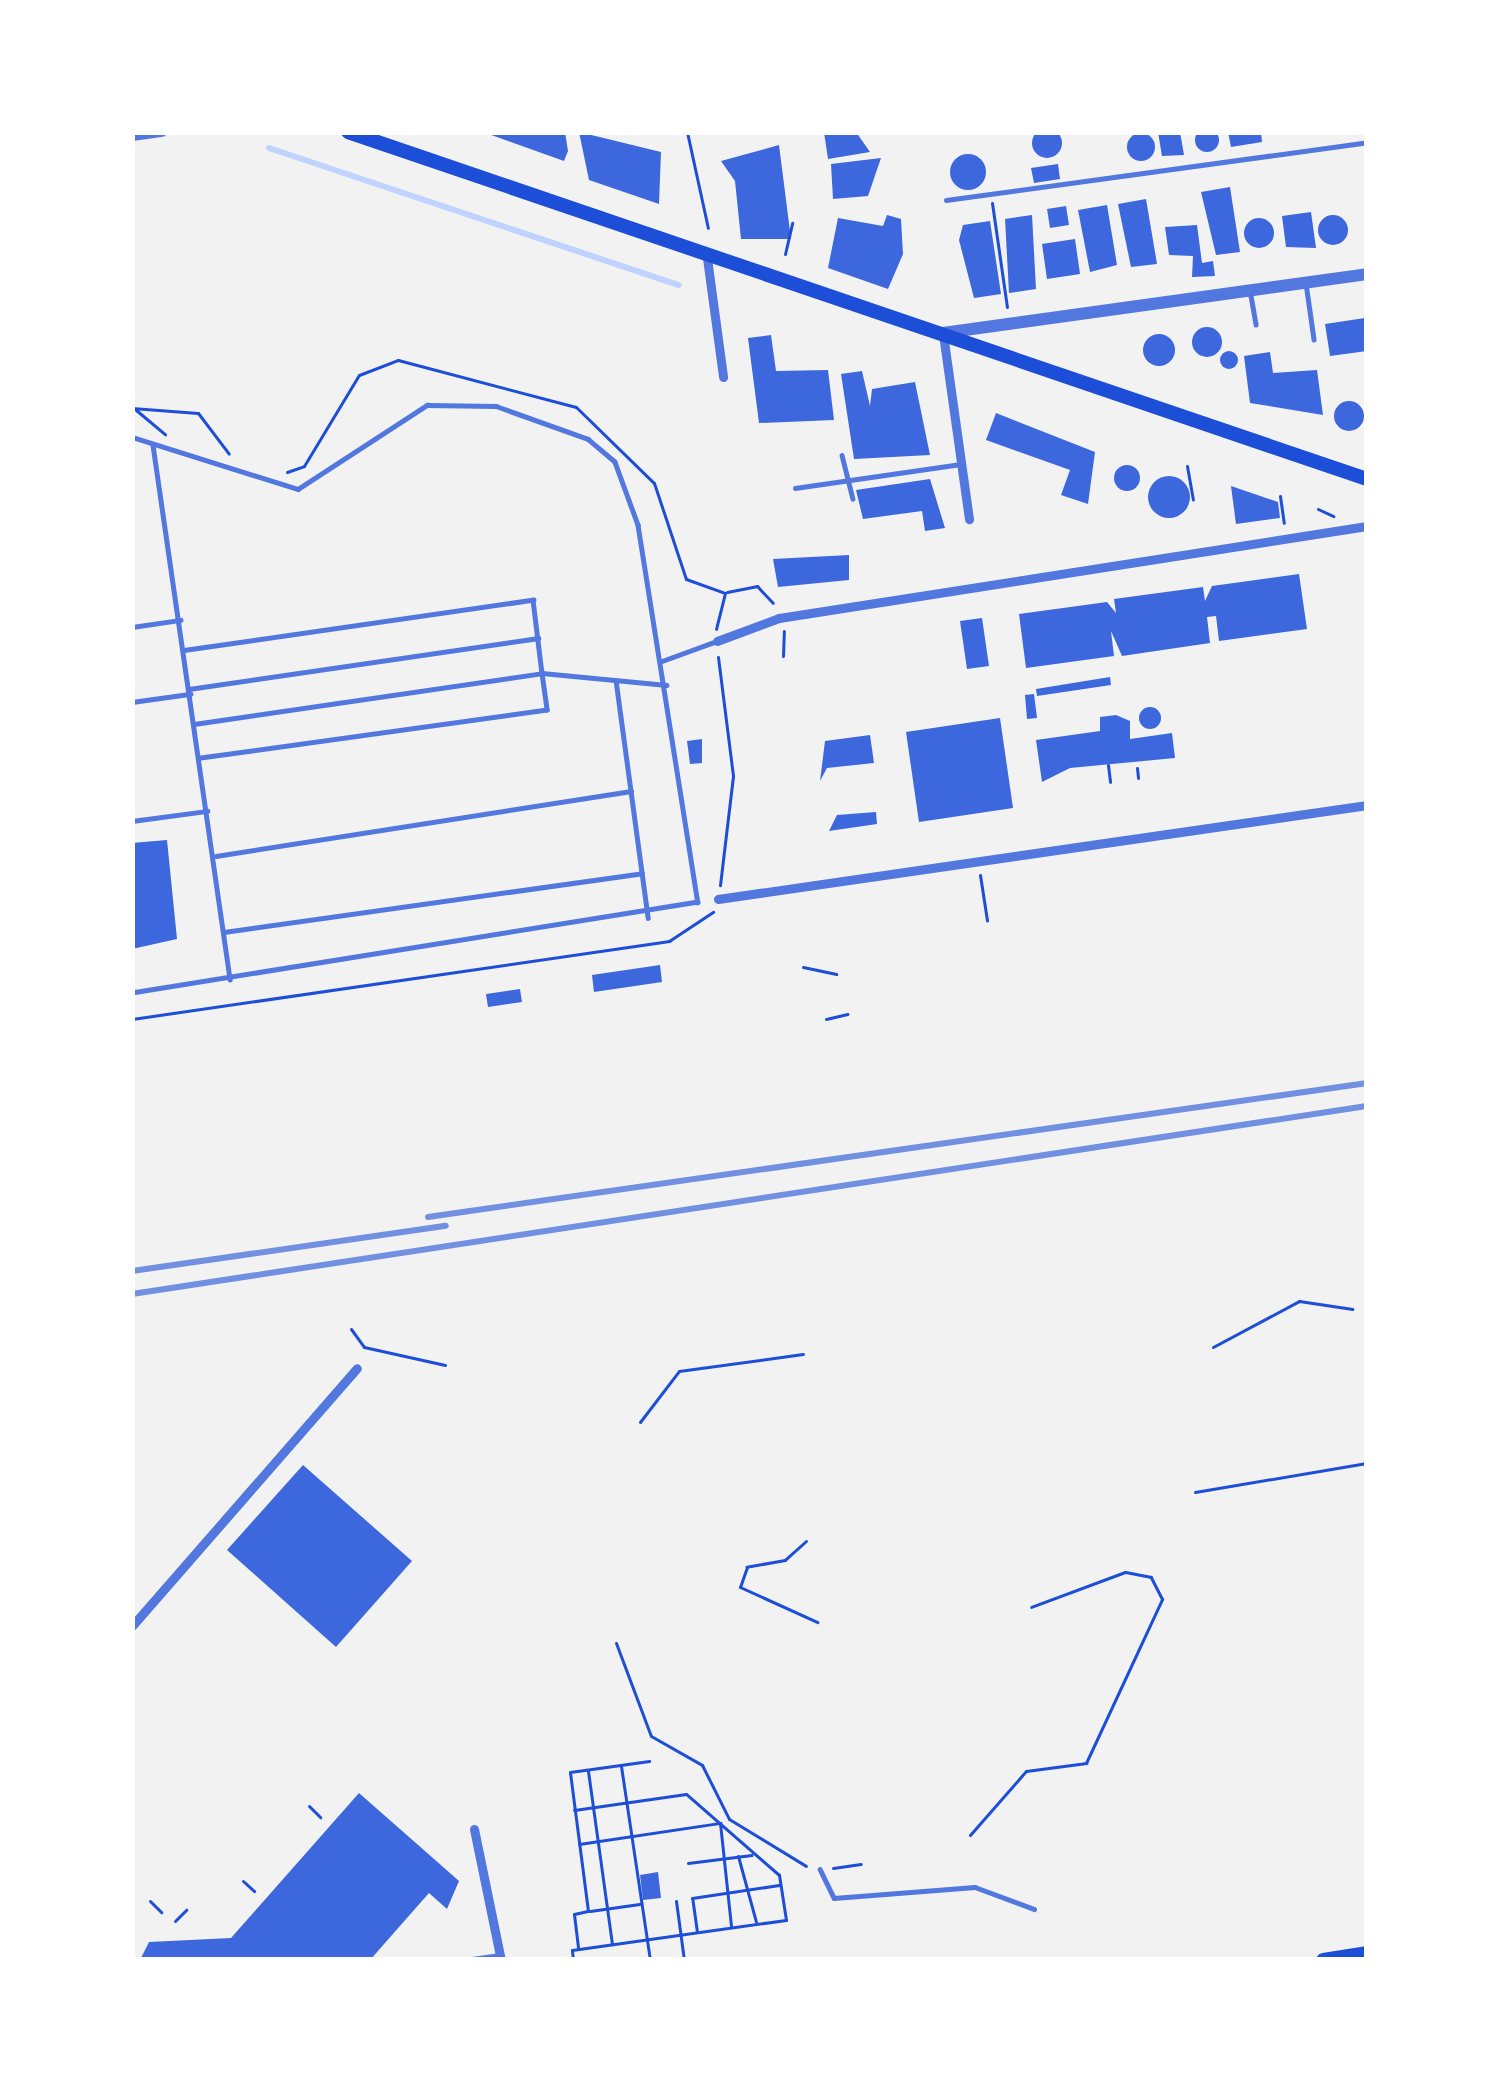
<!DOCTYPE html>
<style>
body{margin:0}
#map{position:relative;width:1499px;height:2092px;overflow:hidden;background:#f2f2f2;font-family:Cabin,sans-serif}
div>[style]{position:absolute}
.stream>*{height:6px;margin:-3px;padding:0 3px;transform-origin:3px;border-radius:3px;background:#bfd3fe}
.building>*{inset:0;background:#3d67dc}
.round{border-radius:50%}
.path>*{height:3px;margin:-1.5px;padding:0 1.5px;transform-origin:1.5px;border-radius:1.5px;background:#1d4ed8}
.service>*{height:4.5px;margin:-2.25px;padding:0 2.25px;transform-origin:2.25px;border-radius:2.25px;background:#5277de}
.minor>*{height:9px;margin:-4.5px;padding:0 4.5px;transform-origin:4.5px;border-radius:4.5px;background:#5277de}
.tertiary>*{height:12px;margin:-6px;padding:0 6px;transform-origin:6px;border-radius:6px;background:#5277de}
.secondary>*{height:14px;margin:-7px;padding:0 7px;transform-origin:7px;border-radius:7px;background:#1d4ed8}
.primary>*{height:15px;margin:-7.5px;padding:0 7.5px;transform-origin:7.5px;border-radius:7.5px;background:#1d4ed8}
.rail>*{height:6px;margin:-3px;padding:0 3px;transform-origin:3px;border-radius:3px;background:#7290e2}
span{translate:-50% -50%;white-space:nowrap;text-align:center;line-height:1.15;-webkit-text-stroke:10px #fff;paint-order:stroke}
.frame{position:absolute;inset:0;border:135px solid #fff;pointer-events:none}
</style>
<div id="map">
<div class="stream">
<i style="left:269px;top:148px;width:432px;rotate:18.5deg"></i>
</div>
<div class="building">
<i class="round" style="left:1195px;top:128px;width:24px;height:24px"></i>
<i class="round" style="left:1032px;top:128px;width:30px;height:30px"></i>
<i style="clip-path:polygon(483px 132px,565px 132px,568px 151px,564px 161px)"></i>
<i style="clip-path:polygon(579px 132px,661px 152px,659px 204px,589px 180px)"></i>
<i style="clip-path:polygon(824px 132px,856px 132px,870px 152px,828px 159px)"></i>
<i style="clip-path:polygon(1158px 132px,1180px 132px,1184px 155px,1162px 156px)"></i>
<i style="clip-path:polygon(1228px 132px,1261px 132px,1262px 142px,1231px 147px)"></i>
<i class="round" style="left:1127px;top:133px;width:28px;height:28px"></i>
<i style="clip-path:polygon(779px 145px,791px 239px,741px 239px,735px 181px,721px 161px)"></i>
<i class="round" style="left:950px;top:154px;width:36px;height:36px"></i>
<i style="clip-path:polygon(881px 158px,868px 196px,833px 199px,831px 164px)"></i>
<i style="clip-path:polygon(1058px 164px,1060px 179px,1034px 183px,1031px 168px)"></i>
<i style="clip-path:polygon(1230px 187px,1240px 252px,1216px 255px,1201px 192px)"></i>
<i style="clip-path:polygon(1146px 199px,1157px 264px,1131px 267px,1118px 204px)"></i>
<i style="clip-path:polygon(1107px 205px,1117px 265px,1090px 272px,1078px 210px)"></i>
<i style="clip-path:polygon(1066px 206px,1069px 225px,1050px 228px,1047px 209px)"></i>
<i style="clip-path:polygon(1311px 212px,1316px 248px,1286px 247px,1282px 216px)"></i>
<i style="clip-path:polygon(887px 215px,901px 219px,903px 254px,888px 289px,828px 268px,838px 218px,883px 226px)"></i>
<i style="clip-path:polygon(1032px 215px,1036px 289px,1009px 293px,1005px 219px)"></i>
<i class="round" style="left:1318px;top:215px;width:30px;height:30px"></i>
<i class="round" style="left:1244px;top:218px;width:30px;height:30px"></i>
<i style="clip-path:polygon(990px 221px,1001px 294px,974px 298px,959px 240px,963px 225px)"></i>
<i style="clip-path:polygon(1197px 225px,1202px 263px,1213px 261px,1215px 276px,1192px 277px,1193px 256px,1169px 255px,1165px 227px)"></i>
<i style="clip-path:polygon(1075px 239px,1080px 274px,1047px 279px,1042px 244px)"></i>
<i style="clip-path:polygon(1365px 318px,1367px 351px,1330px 356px,1325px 324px)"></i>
<i class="round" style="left:1192px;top:327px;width:30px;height:30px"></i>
<i class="round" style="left:1143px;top:334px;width:32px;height:32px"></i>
<i style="clip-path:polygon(771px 335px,776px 371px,828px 370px,834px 420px,759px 423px,748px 338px)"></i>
<i class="round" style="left:1220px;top:351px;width:18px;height:18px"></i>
<i style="clip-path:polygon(1270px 352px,1273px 373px,1317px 370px,1323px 415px,1250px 403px,1244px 356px)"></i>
<i style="clip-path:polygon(862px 371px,870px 406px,872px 389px,915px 382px,930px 455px,854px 459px,841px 374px)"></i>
<i class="round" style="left:1334px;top:401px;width:30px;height:30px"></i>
<i style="clip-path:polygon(996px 413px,1095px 452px,1088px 504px,1061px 495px,1070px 470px,986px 440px)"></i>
<i class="round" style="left:1114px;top:465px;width:26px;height:26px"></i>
<i class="round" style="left:1148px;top:476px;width:42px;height:42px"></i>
<i style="clip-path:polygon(930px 479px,945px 528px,925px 531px,922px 511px,863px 519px,856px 490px)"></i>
<i style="clip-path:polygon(1231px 486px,1278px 502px,1280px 518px,1236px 524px)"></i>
<i style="clip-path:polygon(849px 555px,849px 580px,778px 587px,773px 559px)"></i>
<i style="clip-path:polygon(1299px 574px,1307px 629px,1219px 641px,1216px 616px,1207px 617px,1210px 643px,1122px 656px,1111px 631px,1114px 656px,1026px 668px,1019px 614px,1107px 602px,1116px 613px,1114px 599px,1203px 587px,1205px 601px,1212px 586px)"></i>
<i style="clip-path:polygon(982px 618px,989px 666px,967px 669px,960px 621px)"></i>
<i style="clip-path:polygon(1110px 677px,1111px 685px,1037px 696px,1036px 689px)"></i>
<i style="clip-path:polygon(1034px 694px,1037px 718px,1027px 719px,1025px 695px)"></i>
<i class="round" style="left:1139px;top:707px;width:22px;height:22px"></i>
<i style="clip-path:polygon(1116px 715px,1130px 721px,1130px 739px,1172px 733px,1175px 758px,1070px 768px,1042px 782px,1036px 740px,1100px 731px,1100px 717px)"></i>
<i style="clip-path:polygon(1000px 718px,1013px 808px,919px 822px,906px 732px)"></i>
<i style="clip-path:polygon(870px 735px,874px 763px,827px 768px,820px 781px,825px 741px)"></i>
<i style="clip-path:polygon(702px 739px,702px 763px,690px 764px,687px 741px)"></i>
<i style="clip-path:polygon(876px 812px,877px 824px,829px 831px,837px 815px)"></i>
<i style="clip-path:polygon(167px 840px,177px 939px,132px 949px,132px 843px)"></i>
<i style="clip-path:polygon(660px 965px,662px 982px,594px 992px,592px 975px)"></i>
<i style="clip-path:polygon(520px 989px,522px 1002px,488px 1007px,486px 994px)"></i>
<i style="clip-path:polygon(303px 1465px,412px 1561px,336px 1647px,227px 1550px)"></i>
<i style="clip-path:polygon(359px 1793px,459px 1881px,447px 1909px,429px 1893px,370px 1960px,140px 1960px,149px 1942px,231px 1938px)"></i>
<i style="clip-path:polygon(658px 1872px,661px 1898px,643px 1900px,640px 1875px)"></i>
</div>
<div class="path">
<i style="left:687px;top:132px;width:98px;rotate:77.7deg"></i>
<i style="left:992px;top:203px;width:105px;rotate:81.8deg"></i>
<i style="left:785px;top:254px;width:32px;rotate:-77deg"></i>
<i style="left:132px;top:408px;width:66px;rotate:4.3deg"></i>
<i style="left:198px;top:413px;width:51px;rotate:52.9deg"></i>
<i style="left:136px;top:410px;width:38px;rotate:40deg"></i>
<i style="left:1187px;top:466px;width:34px;rotate:80deg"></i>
<i style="left:287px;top:472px;width:18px;rotate:-19deg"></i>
<i style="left:304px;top:466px;width:106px;rotate:-58.9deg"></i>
<i style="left:359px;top:375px;width:42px;rotate:-21deg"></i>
<i style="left:398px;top:360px;width:184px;rotate:14.8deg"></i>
<i style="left:576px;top:407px;width:109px;rotate:44.3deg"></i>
<i style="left:654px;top:483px;width:101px;rotate:71.6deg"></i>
<i style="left:686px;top:579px;width:41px;rotate:19.7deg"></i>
<i style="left:725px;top:593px;width:37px;rotate:104deg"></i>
<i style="left:1280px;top:496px;width:27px;rotate:82deg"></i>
<i style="left:1318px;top:509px;width:17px;rotate:25deg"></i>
<i style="left:727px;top:592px;width:31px;rotate:-11deg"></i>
<i style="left:757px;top:586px;width:23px;rotate:47deg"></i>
<i style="left:783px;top:656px;width:25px;rotate:-88deg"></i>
<i style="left:718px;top:657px;width:120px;rotate:82.8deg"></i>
<i style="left:733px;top:776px;width:110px;rotate:96.8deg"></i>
<i style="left:1108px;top:765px;width:17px;rotate:83deg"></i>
<i style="left:1137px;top:768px;width:10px;rotate:84deg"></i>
<i style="left:980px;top:875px;width:46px;rotate:81.2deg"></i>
<i style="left:803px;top:967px;width:34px;rotate:12deg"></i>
<i style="left:132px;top:1019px;width:543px;rotate:-8.26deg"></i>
<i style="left:669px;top:941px;width:53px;rotate:-33.4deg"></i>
<i style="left:826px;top:1019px;width:22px;rotate:-13deg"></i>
<i style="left:351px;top:1329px;width:22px;rotate:54deg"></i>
<i style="left:364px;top:1347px;width:83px;rotate:12.5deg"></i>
<i style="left:1213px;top:1347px;width:98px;rotate:-28.1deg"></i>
<i style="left:1299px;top:1301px;width:54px;rotate:8.6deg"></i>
<i style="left:640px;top:1422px;width:64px;rotate:-52.6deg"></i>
<i style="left:679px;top:1371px;width:125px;rotate:-7.8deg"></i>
<i style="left:1195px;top:1492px;width:174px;rotate:-9.6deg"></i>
<i style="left:806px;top:1541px;width:28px;rotate:138deg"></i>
<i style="left:785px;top:1560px;width:39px;rotate:170deg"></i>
<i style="left:747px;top:1567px;width:21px;rotate:109deg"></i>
<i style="left:740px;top:1587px;width:85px;rotate:24.4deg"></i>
<i style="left:616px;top:1643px;width:99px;rotate:69.4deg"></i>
<i style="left:651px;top:1736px;width:59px;rotate:29.6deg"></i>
<i style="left:702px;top:1765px;width:60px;rotate:63.4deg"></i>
<i style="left:729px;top:1819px;width:90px;rotate:31.4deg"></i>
<i style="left:621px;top:1766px;width:196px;rotate:81.5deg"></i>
<i style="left:588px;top:1771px;width:175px;rotate:82.1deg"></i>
<i style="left:309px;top:1806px;width:16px;rotate:45deg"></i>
<i style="left:970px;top:1835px;width:85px;rotate:-48.8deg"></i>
<i style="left:1026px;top:1771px;width:61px;rotate:-7.6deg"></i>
<i style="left:1086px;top:1763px;width:181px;rotate:-65.1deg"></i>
<i style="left:1162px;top:1599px;width:25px;rotate:-117deg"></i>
<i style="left:1151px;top:1577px;width:26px;rotate:-169deg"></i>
<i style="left:1125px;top:1572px;width:100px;rotate:159.6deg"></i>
<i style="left:579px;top:1844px;width:143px;rotate:-8.5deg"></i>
<i style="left:720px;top:1823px;width:104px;rotate:83.9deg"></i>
<i style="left:738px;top:1856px;width:68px;rotate:74.7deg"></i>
<i style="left:688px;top:1863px;width:64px;rotate:-7.1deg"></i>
<i style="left:833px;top:1868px;width:28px;rotate:-8deg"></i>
<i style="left:243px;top:1881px;width:15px;rotate:42deg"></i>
<i style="left:150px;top:1901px;width:16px;rotate:45deg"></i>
<i style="left:676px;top:1901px;width:60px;rotate:82.3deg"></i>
<i style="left:590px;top:1911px;width:50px;rotate:-8deg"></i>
<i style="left:175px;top:1921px;width:16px;rotate:-45deg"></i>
<i style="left:697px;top:1932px;width:34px;rotate:-98deg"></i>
<i style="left:692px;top:1898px;width:88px;rotate:-8.5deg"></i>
<i style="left:578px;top:1947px;width:33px;rotate:-97deg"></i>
<i style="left:574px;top:1914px;width:14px;rotate:-12deg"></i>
<i style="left:588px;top:1911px;width:140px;rotate:-97.4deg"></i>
<i style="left:570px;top:1772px;width:80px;rotate:-7.9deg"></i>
<i style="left:573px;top:1960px;width:10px;rotate:-96deg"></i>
<i style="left:572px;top:1950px;width:216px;rotate:-8deg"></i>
<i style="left:786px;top:1920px;width:46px;rotate:-98.8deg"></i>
<i style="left:779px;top:1875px;width:123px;rotate:-138.9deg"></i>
<i style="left:686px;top:1794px;width:113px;rotate:171.9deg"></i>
</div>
<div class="service">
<i style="left:946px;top:200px;width:425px;rotate:-7.8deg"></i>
<i style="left:1306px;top:283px;width:57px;rotate:81.9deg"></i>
<i style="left:1250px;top:290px;width:35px;rotate:80deg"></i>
<i style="left:132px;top:437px;width:174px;rotate:17.4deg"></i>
<i style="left:298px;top:489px;width:154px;rotate:-33.1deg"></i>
<i style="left:427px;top:405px;width:69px;rotate:0.8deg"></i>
<i style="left:496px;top:406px;width:98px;rotate:19.7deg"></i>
<i style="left:588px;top:439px;width:35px;rotate:40deg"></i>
<i style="left:615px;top:462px;width:67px;rotate:69.9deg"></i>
<i style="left:638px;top:525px;width:382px;rotate:81deg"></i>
<i style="left:698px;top:902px;width:573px;rotate:170.87deg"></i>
<i style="left:153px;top:445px;width:540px;rotate:81.79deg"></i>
<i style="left:842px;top:455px;width:45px;rotate:76deg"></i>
<i style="left:795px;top:488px;width:169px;rotate:-8.2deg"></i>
<i style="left:132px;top:627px;width:49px;rotate:-8.3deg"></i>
<i style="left:184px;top:650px;width:353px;rotate:-8.2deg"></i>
<i style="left:533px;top:600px;width:74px;rotate:83deg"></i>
<i style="left:542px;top:673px;width:125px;rotate:5.5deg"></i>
<i style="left:662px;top:661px;width:59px;rotate:-20deg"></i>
<i style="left:616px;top:680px;width:240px;rotate:82.3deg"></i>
<i style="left:189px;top:689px;width:353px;rotate:-8.3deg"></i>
<i style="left:132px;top:702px;width:59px;rotate:-7.9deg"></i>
<i style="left:194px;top:724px;width:352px;rotate:-8.3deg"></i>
<i style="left:542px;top:673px;width:37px;rotate:82deg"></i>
<i style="left:547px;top:710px;width:351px;rotate:172.1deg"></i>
<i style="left:132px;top:821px;width:76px;rotate:-7.6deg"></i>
<i style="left:216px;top:856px;width:420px;rotate:-8.9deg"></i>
<i style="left:224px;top:932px;width:422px;rotate:-8deg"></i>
<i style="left:820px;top:1869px;width:32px;rotate:64deg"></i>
<i style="left:834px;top:1898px;width:141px;rotate:-4.5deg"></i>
<i style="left:975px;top:1887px;width:63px;rotate:20.4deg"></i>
<i style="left:465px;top:1960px;width:35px;rotate:-8deg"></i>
</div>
<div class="minor">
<i style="left:132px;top:136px;width:30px;rotate:-8deg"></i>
<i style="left:707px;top:258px;width:120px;rotate:82.3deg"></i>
<i style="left:943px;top:334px;width:187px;rotate:82deg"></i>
<i style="left:717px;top:641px;width:66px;rotate:-20.4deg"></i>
<i style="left:779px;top:618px;width:595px;rotate:-8.89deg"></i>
<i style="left:718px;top:899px;width:656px;rotate:-8.24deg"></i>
<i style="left:132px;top:1626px;width:342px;rotate:-48.9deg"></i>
<i style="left:474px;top:1829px;width:134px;rotate:78.4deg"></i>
</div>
<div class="tertiary">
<i style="left:943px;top:333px;width:428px;rotate:-7.9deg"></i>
</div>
<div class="secondary">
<i style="left:348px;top:132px;width:1076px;rotate:18.81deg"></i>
</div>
<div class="primary">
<i style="left:1323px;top:1960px;width:45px;rotate:-9deg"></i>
</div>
<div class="rail">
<i style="left:428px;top:1217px;width:949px;rotate:-8.12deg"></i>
<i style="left:132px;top:1271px;width:317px;rotate:-8.2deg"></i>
<i style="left:132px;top:1294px;width:1249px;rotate:-8.66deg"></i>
</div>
<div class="frame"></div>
</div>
